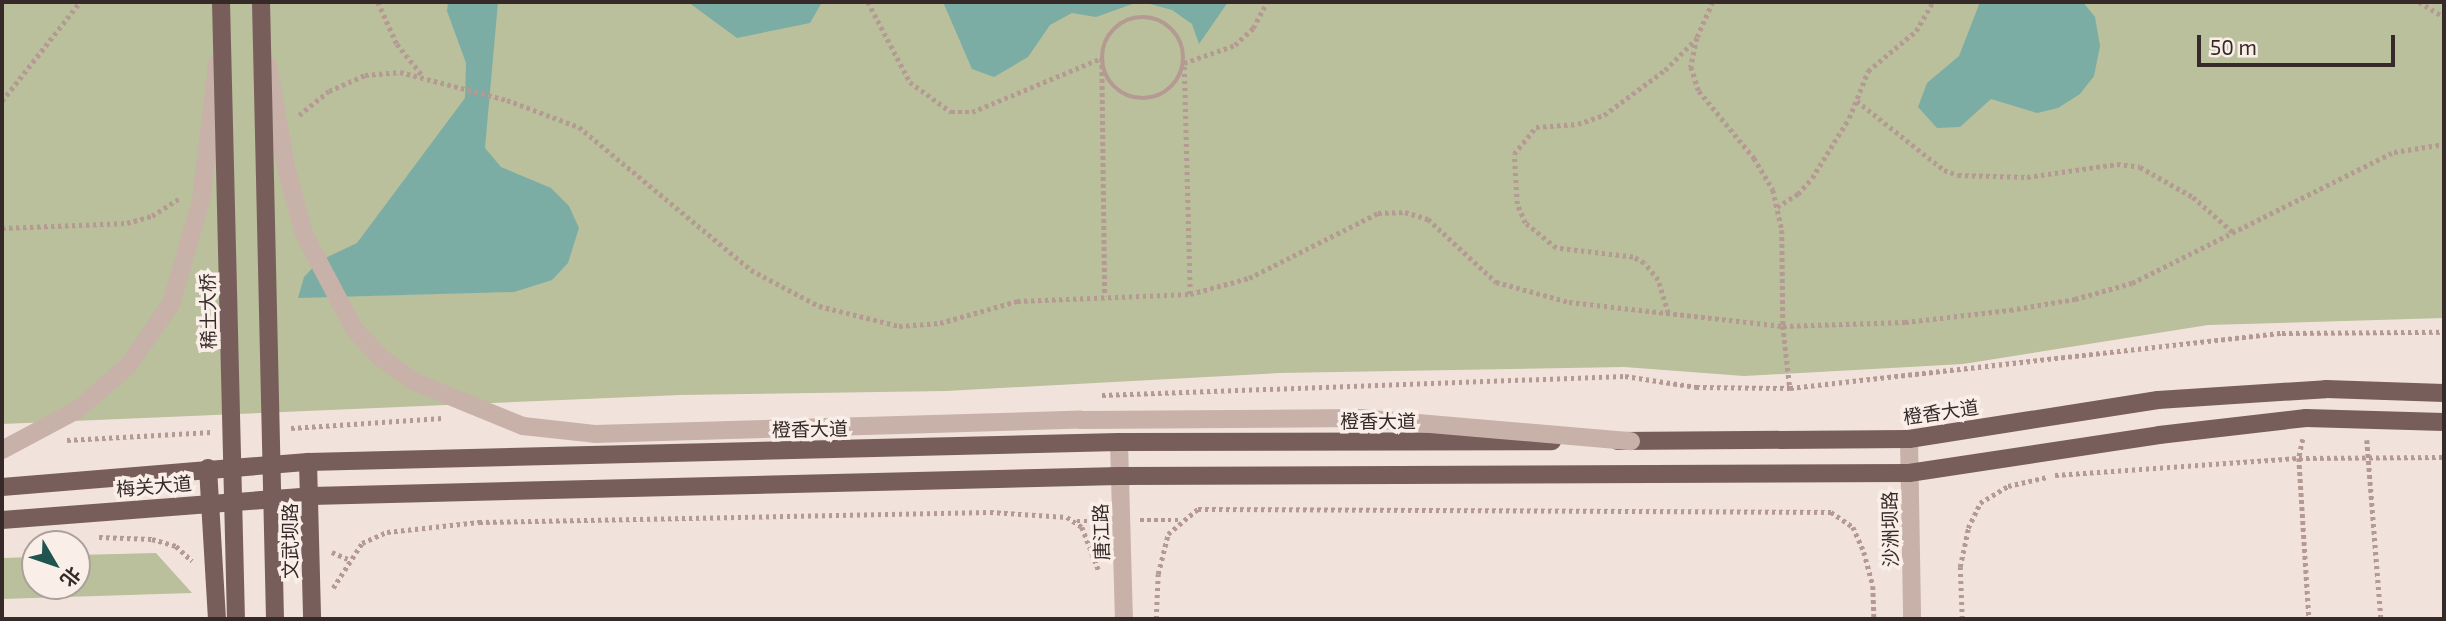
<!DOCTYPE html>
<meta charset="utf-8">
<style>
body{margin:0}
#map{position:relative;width:2446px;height:621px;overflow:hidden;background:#f1e3dc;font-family:"Exo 2","Noto Sans SC",sans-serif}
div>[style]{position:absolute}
.green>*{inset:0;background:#babf9c}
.water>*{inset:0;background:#7cada5}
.path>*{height:4.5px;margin-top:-2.25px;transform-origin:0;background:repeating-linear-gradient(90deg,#b49a93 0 3.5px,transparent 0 7px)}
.path>.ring{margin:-2.25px;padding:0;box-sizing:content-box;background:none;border:4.5px solid #b49a93;border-radius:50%}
.minor>*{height:18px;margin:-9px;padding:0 9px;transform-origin:9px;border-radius:9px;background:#c8b1a8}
.major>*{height:18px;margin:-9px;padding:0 9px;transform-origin:9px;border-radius:9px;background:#775e5a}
.minor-bridge>*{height:18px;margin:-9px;padding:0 9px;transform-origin:9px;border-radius:9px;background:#c8b1a8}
.major-bridge>*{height:18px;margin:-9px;padding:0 9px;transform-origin:9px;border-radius:9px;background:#775e5a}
span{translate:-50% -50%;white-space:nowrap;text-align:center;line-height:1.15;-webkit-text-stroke:7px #f9eee8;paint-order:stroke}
.street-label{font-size:19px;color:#362a28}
.frame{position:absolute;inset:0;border:4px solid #362a28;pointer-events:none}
.north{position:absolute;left:21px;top:530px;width:70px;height:70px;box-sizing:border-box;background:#f9eee8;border:2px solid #aba09b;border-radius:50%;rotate:129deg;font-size:19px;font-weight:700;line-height:28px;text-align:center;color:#362a28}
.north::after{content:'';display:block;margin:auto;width:24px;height:32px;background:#1f554e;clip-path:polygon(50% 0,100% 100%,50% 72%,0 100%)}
.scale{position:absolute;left:2197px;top:35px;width:198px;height:32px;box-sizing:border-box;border:4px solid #362a28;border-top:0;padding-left:9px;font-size:21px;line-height:24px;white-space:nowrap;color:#362a28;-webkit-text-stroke:5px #f9eee8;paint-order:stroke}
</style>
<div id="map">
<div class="green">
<i style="clip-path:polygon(2px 2px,2444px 2px,2444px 318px,2208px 325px,1963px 364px,1744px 376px,1624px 367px,1279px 373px,946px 391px,680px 395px,2px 424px)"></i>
<i style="clip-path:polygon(156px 553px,192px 593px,2px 599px,2px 558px,35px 557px,35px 586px,77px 586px,77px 555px)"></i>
</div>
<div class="water">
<i style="clip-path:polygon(448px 2px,498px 2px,485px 148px,501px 167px,551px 188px,569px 206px,579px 228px,568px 263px,552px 280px,514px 292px,298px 298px,304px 277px,319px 261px,357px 243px,465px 98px,466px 63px,447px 11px)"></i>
<i style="clip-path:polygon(688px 2px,822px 2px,810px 23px,737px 38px)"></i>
<i style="clip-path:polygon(943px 2px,1138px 2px,1096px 17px,1072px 13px,1050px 25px,1028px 57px,994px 77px,972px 69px)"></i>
<i style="clip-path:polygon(1143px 2px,1228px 2px,1199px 44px,1192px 24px,1172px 10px)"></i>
<i style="clip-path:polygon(1980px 2px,2083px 2px,2095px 17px,2100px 46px,2094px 76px,2080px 94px,2058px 108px,2037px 113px,1991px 99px,1960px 127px,1937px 128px,1918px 107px,1927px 83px,1959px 56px)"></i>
</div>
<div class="path">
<i style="left:378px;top:2px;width:46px;rotate:65.7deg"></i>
<i style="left:397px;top:44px;width:40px;rotate:51deg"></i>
<i style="left:868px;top:2px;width:90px;rotate:62.3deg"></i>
<i style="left:910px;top:82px;width:51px;rotate:36.2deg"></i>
<i style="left:951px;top:112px;width:21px"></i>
<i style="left:972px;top:112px;width:141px;rotate:-22.6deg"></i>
<i style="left:1102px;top:58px;width:238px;rotate:89.3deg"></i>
<i style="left:1713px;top:2px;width:39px;rotate:114deg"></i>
<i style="left:1697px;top:38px;width:30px;rotate:102deg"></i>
<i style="left:1691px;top:67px;width:25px;rotate:72deg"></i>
<i style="left:1699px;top:91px;width:87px;rotate:50.6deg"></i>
<i style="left:1754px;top:158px;width:37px;rotate:59deg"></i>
<i style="left:1773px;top:190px;width:41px;rotate:77.3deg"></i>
<i style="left:1782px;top:230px;width:96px;rotate:89.4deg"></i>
<i style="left:1783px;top:326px;width:62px;rotate:83.6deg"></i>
<i style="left:2419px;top:2px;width:29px;rotate:31deg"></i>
<i class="ring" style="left:1102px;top:17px;width:77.5px;height:77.5px"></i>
<i style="left:2px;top:101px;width:126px;rotate:-51.8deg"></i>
<i style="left:1857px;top:101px;width:111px;rotate:38.4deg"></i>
<i style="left:1944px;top:170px;width:15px;rotate:20deg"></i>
<i style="left:1958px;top:175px;width:69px;rotate:1.7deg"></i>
<i style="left:2027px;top:177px;width:91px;rotate:-8.2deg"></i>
<i style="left:2117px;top:164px;width:23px;rotate:7deg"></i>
<i style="left:2140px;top:167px;width:61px;rotate:29.5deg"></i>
<i style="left:2193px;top:197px;width:56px;rotate:41.4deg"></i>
<i style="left:299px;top:115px;width:38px;rotate:-39deg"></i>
<i style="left:329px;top:91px;width:39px;rotate:-24deg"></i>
<i style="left:365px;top:75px;width:35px;rotate:-5deg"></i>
<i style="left:400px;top:72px;width:111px;rotate:14.7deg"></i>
<i style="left:507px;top:100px;width:77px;rotate:20.6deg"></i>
<i style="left:579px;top:127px;width:224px;rotate:39.7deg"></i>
<i style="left:751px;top:270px;width:77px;rotate:27.9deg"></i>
<i style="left:819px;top:306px;width:82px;rotate:14deg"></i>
<i style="left:899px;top:326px;width:41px;rotate:-4.2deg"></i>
<i style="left:940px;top:323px;width:80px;rotate:-15.9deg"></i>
<i style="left:1017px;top:301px;width:173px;rotate:-2.3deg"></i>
<i style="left:1190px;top:294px;width:61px;rotate:-15.2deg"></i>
<i style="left:1249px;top:278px;width:144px;rotate:-26.7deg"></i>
<i style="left:1378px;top:213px;width:27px;rotate:-2deg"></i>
<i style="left:1405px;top:212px;width:24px;rotate:17deg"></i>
<i style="left:1428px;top:219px;width:93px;rotate:42.8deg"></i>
<i style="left:1496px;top:282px;width:76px;rotate:15.3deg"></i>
<i style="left:1569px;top:302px;width:215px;rotate:6.4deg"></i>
<i style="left:1783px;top:326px;width:122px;rotate:-1.9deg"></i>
<i style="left:1905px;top:322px;width:106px;rotate:-6.5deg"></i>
<i style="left:2010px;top:310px;width:66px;rotate:-9.6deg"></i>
<i style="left:2075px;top:299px;width:59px;rotate:-15.7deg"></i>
<i style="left:2132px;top:283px;width:293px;rotate:-26.6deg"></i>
<i style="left:2394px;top:152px;width:51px;rotate:-9.1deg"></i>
<i style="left:1777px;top:207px;width:25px;rotate:-32deg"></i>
<i style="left:1798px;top:194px;width:21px;rotate:-49deg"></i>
<i style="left:1812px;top:178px;width:70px;rotate:-58.3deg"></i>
<i style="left:1849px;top:118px;width:51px;rotate:-68deg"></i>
<i style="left:1868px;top:71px;width:62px;rotate:-39.8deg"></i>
<i style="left:1916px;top:31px;width:34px;rotate:-60deg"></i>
<i style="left:2px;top:228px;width:125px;rotate:-2.3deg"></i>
<i style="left:127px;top:223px;width:26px;rotate:-16deg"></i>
<i style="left:152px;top:216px;width:33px;rotate:-33deg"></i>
<i style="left:1190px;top:294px;width:231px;rotate:-91.5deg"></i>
<i style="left:1184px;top:63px;width:54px;rotate:-19.4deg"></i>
<i style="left:1235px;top:45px;width:25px;rotate:-43deg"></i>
<i style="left:1253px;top:28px;width:30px;rotate:-62deg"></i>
<i style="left:1668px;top:313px;width:34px;rotate:-107deg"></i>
<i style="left:1658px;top:280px;width:22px;rotate:-129deg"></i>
<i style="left:1644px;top:263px;width:13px;rotate:-151deg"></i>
<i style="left:1633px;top:257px;width:78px;rotate:-173.3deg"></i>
<i style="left:1556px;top:248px;width:40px;rotate:-141deg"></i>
<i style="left:1525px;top:223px;width:21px;rotate:-113deg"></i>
<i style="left:1517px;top:204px;width:50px;rotate:-93.4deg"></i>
<i style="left:1514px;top:154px;width:35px;rotate:-51deg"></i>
<i style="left:1536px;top:127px;width:42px;rotate:-4.1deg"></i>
<i style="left:1578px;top:124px;width:28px;rotate:-19deg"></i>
<i style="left:1604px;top:115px;width:76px;rotate:-36.4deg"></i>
<i style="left:1665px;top:70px;width:45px;rotate:-45deg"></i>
<i style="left:1102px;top:395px;width:523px;rotate:-2.08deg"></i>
<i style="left:1625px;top:376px;width:72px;rotate:8.8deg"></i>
<i style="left:1696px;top:387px;width:94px;rotate:0.6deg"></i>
<i style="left:1790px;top:388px;width:495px;rotate:-6.4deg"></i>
<i style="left:2282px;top:333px;width:162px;rotate:-0.4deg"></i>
<i style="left:291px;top:428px;width:152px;rotate:-3.8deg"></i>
<i style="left:2303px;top:439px;width:19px;rotate:102deg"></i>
<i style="left:2299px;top:458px;width:161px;rotate:86.4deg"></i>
<i style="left:67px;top:440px;width:145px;rotate:-3.2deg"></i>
<i style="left:2367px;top:440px;width:180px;rotate:85.5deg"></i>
<i style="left:2055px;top:475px;width:245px;rotate:-4deg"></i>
<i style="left:2299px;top:458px;width:145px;rotate:-0.4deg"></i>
<i style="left:1140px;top:520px;width:42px"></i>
<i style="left:1077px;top:521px;width:23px"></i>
<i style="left:99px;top:537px;width:53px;rotate:2.2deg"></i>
<i style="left:152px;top:539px;width:25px;rotate:16deg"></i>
<i style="left:176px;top:546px;width:22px;rotate:43deg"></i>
<i style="left:332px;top:552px;width:17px;rotate:24deg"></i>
<i style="left:333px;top:588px;width:54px;rotate:-57.2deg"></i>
<i style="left:362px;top:543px;width:27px;rotate:-24deg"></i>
<i style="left:387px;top:532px;width:93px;rotate:-6.2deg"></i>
<i style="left:479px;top:522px;width:511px;rotate:-1.12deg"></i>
<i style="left:990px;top:512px;width:77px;rotate:3.7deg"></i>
<i style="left:1067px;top:517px;width:18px;rotate:34deg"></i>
<i style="left:1082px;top:527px;width:47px;rotate:68.9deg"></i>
<i style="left:1156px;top:619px;width:45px;rotate:-87.5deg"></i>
<i style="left:1158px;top:574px;width:41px;rotate:-76deg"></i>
<i style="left:1168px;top:534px;width:39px;rotate:-40deg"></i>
<i style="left:1198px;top:509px;width:633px;rotate:0.27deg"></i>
<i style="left:1831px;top:512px;width:27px;rotate:34deg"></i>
<i style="left:1853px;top:527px;width:27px;rotate:66deg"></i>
<i style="left:1864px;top:552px;width:35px;rotate:75deg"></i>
<i style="left:1873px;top:586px;width:33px;rotate:88deg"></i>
<i style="left:1962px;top:619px;width:52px;rotate:-92.2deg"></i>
<i style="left:1960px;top:567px;width:40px;rotate:-78deg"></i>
<i style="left:1968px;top:528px;width:28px;rotate:-64deg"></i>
<i style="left:1980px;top:503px;width:33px;rotate:-31deg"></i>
<i style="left:2008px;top:486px;width:39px;rotate:-13deg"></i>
</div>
<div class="minor">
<i style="left:1909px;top:439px;width:180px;rotate:89deg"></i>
<i style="left:1119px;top:442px;width:177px;rotate:88.4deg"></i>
</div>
<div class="major">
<i style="left:1618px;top:441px;width:291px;rotate:-0.4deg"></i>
<i style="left:1909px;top:439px;width:252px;rotate:-8.9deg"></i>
<i style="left:2158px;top:400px;width:168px;rotate:-3.7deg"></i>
<i style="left:2326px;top:389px;width:118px;rotate:1.9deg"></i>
<i style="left:308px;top:462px;width:157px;rotate:88.5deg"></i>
<i style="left:208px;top:468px;width:151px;rotate:86.6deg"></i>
<i style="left:2px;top:487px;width:307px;rotate:-4.7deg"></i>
<i style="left:308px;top:462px;width:811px;rotate:-1.41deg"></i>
<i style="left:1119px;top:442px;width:433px;rotate:-0.1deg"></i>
<i style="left:2px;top:520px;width:310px;rotate:-4.4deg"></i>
<i style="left:311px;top:496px;width:808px;rotate:-1.42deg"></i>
<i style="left:1119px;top:476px;width:790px;rotate:-0.22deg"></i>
<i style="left:1909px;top:473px;width:253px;rotate:-8.6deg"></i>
<i style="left:2159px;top:435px;width:148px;rotate:-6.6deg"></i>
<i style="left:2306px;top:418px;width:138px;rotate:1.7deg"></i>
</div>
<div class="minor-bridge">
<i style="left:268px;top:65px;width:104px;rotate:80deg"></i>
<i style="left:286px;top:167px;width:69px;rotate:75deg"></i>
<i style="left:304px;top:234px;width:107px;rotate:62.2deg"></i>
<i style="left:354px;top:329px;width:40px;rotate:47deg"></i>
<i style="left:381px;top:358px;width:42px;rotate:35.2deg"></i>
<i style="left:415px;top:382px;width:117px;rotate:22.2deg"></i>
<i style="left:523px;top:426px;width:72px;rotate:6.3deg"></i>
<i style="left:595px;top:434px;width:486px;rotate:-1.7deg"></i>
<i style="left:1081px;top:420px;width:279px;rotate:-0.4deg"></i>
<i style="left:1360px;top:418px;width:272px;rotate:4.9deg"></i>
<i style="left:2px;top:450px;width:85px;rotate:-28.1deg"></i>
<i style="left:77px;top:410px;width:67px;rotate:-40.8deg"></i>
<i style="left:128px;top:366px;width:75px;rotate:-55.3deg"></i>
<i style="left:171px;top:304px;width:107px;rotate:-73.8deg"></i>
<i style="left:201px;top:201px;width:138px;rotate:-83.3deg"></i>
</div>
<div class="major-bridge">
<i style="left:221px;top:2px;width:617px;rotate:88.61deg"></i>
<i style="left:261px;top:2px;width:617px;rotate:88.7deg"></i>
</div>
<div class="street-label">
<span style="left:208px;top:311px;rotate:-91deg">稀土大桥</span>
<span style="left:1941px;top:412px;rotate:-8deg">橙香大道</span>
<span style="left:1378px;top:421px">橙香大道</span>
<span style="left:810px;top:429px;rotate:-1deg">橙香大道</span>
<span style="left:154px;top:486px;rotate:-5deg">梅关大道</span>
<span style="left:1890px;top:529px;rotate:-91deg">沙洲坝路</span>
<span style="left:1101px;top:532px;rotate:-92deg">唐江路</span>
<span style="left:290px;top:541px;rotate:-90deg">文武坝路</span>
</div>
<div class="frame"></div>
<div class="north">北</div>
<div class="scale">50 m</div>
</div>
